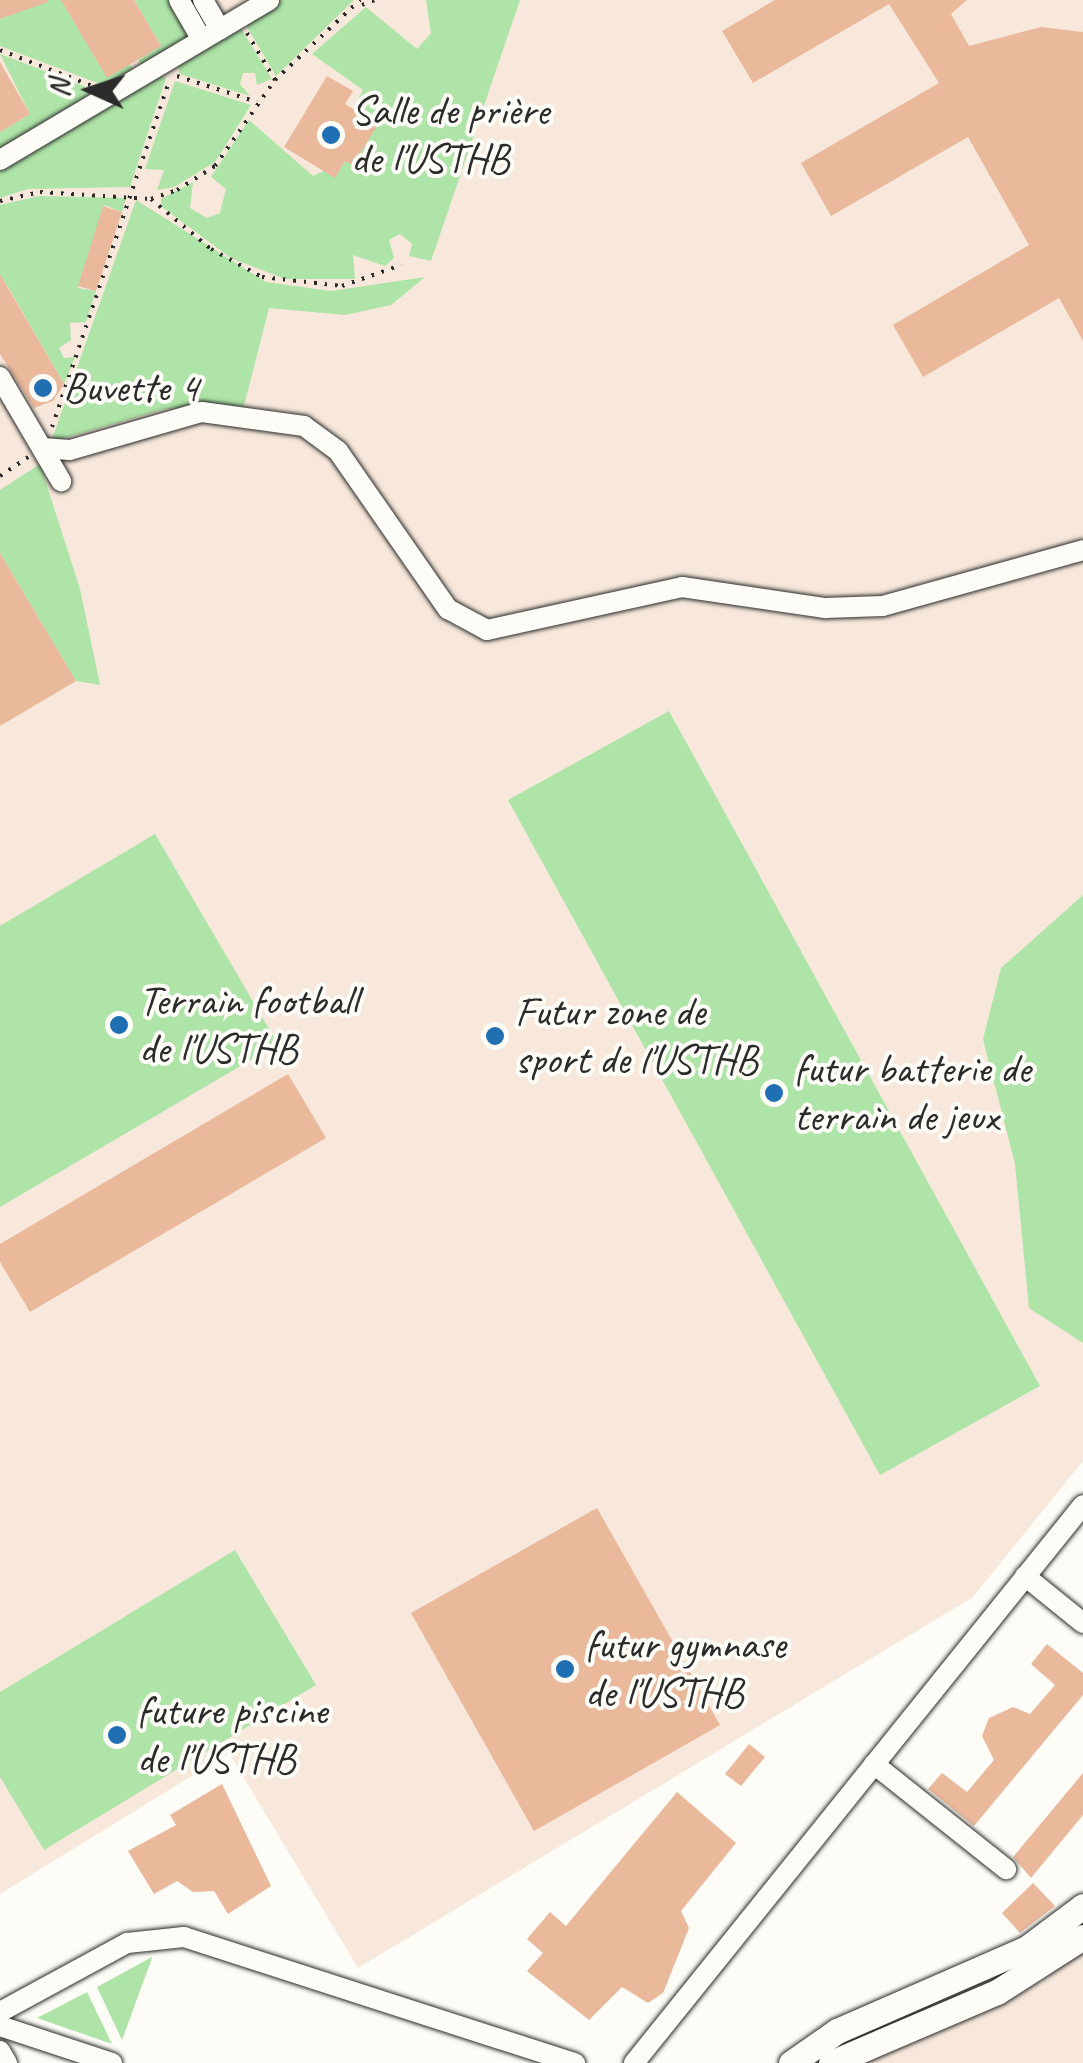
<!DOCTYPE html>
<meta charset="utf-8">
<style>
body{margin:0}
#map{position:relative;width:1083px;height:2063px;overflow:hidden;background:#fdfcf7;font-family:Caveat,sans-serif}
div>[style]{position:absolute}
.built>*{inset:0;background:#f7e8db}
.green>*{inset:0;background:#aee4a7}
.building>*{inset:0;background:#eab89b}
.path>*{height:4px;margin-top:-2px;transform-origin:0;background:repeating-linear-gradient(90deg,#2b2b2b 0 2.5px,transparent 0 10.5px)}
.roads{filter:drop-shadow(0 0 2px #2b2b2b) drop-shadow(0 0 2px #2b2b2b)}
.minor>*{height:20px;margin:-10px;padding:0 10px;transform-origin:10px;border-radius:10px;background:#fdfcf7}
.major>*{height:25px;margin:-12.5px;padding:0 12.5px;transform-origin:12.5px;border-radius:12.5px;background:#fdfcf7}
.dots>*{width:28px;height:28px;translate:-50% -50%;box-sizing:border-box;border:5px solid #fdfcf7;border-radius:50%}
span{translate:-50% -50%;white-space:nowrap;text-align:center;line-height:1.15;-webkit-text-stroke:8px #fdfcf7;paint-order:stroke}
.poi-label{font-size:42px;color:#2b2b2b}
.left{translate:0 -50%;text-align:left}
.north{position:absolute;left:40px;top:40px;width:100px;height:100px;-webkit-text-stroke:8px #fdfcf7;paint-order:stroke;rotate:273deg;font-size:28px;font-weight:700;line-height:40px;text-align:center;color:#2b2b2b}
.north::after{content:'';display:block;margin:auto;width:35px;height:45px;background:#2b2b2b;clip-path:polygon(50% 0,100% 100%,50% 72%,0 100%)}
</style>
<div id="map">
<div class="built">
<i style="clip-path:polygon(0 0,1083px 0,1083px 1461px,973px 1597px,358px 1968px,229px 1753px,0 1894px)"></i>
<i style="clip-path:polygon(1083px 1950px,1083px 2063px,853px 2063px,1041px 1982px)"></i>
</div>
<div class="green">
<i style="clip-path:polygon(33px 0,61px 0,107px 77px,130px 64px,133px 70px,103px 85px,0 46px,0 19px,36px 6px)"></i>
<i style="clip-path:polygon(134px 0,175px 0,194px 34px,141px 65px,138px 60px,161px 46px)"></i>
<i style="clip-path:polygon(282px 0,354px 0,276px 76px,244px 22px)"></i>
<i style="clip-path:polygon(426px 0,520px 0,431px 261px,409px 256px,412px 244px,400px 234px,389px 240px,394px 258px,385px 266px,353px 255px,355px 279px,285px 279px,231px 258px,162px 207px,161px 199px,193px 182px,190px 208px,207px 218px,220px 213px,226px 189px,211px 177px,249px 120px,313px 176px,345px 161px,353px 165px,377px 124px,353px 109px,363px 90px,312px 54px,366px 7px,417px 49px,431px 33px)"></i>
<i style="clip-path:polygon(239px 25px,272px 79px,257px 85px,255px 73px,243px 73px,240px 84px,250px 96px,180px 74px,178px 66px)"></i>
<i style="clip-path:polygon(0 54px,84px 86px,92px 94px,0 149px,0 132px,30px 114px)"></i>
<i style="clip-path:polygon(158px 73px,166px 78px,130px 187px,28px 189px,0 198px,0 166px)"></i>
<i style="clip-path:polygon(175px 81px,251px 105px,215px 162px,174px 187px,157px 190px,164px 170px,145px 169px)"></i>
<i style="clip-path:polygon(39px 196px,126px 198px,122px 212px,104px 205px,100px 220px,118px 223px,111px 245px,103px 242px,100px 280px,82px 273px,78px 288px,96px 291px,86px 322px,70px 323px,71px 340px,59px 348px,64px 358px,75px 357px,64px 384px,7px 285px,0 288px,0 205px)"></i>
<i style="clip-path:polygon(136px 200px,266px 282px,331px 291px,425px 277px,391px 305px,345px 315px,269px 308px,244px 406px,165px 409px,51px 442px)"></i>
<i style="clip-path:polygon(40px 464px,80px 589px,100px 685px,76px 681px,0 553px,0 490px)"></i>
<i style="clip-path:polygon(669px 711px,1040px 1386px,880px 1475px,508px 800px)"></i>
<i style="clip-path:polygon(155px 834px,278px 1044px,0 1207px,0 926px)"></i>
<i style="clip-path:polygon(1083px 895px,1083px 1343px,1029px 1308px,1015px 1164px,983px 1039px,1001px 968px)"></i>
<i style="clip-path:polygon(235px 1550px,316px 1685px,44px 1850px,0 1777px,0 1692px)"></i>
<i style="clip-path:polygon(152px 1957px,152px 1958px,122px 2040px,97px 1987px)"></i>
<i style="clip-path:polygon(87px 1992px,112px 2044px,37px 2018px)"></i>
</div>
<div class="building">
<i style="clip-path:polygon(0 0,48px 0,48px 2px,0 19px)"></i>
<i style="clip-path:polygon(61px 0,134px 0,161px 46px,107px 78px)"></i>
<i style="clip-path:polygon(775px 0,967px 0,951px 14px,969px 46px,1041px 27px,1083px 32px,1083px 341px,1059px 298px,923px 377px,893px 325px,1029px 245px,968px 137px,831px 216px,801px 163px,939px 83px,889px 4px,753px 83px,722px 31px)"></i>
<i style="clip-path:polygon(0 62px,30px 114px,0 132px)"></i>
<i style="clip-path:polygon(327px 76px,353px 91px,345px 104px,378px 124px,353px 165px,345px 161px,335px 178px,284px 147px)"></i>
<i style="clip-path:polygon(103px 206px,122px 212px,96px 291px,78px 286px)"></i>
<i style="clip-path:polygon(0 274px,64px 384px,53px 401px,34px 408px,0 354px)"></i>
<i style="clip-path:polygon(0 553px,76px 681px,0 726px)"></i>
<i style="clip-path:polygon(288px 1074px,326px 1138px,30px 1312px,0 1262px,0 1244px)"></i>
<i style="clip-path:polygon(597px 1508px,720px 1725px,534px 1831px,411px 1613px)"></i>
<i style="clip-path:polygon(1047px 1644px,1083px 1673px,1083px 1695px,974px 1826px,928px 1789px,942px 1773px,967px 1792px,994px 1760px,982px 1736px,989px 1718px,1013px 1707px,1030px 1714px,1055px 1685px,1031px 1664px)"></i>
<i style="clip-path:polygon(749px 1744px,765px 1757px,741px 1786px,725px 1774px)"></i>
<i style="clip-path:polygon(1083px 1773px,1083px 1815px,1031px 1878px,1013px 1857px)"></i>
<i style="clip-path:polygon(222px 1784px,271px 1886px,228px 1914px,214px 1891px,193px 1892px,177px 1881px,154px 1894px,128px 1851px,176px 1825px,170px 1815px)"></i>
<i style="clip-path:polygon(677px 1792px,736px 1843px,681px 1911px,689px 1928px,663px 1993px,648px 2003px,622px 1987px,589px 2020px,527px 1971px,543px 1953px,527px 1939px,550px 1912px,566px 1926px)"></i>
<i style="clip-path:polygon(1033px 1883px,1055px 1906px,1020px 1933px,1002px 1913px)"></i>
</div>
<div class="path">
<i style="left:362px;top:5px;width:14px;rotate:-21deg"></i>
<i style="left:247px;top:33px;width:55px;rotate:59.2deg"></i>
<i style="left:0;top:50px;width:97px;rotate:21.3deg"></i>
<i style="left:177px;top:76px;width:84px;rotate:18deg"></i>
<i style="left:151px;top:199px;width:78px;rotate:39.8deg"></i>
<i style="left:211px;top:249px;width:58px;rotate:28.8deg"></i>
<i style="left:262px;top:277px;width:81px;rotate:6.4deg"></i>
<i style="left:342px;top:286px;width:63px;rotate:-19.6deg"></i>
<i style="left:0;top:201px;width:41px;rotate:-12.7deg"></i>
<i style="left:40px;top:192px;width:111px;rotate:3.6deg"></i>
<i style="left:151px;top:199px;width:28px;rotate:-19deg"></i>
<i style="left:177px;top:190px;width:45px;rotate:-32.3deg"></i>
<i style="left:215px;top:166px;width:105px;rotate:-55.1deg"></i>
<i style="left:275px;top:80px;width:117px;rotate:-43.3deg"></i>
<i style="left:52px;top:427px;width:365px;rotate:-71.3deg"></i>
<i style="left:0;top:476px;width:34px;rotate:-34deg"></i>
</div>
<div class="roads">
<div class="minor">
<i style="left:179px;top:0;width:46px;rotate:60.1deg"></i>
<i style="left:203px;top:0;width:34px;rotate:60deg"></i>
<i style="left:0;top:160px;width:313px;rotate:-30.7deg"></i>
<i style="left:0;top:377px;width:121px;rotate:59.6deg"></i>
<i style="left:42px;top:448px;width:28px;rotate:4deg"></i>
<i style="left:70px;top:450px;width:137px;rotate:-16.1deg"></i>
<i style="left:202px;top:412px;width:103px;rotate:7.8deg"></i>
<i style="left:304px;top:426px;width:42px;rotate:36.3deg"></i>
<i style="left:338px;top:451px;width:193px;rotate:55.2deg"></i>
<i style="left:448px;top:609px;width:44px;rotate:28.3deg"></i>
<i style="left:487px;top:630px;width:200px;rotate:-12.4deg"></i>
<i style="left:682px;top:587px;width:145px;rotate:8.4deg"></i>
<i style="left:825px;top:608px;width:58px;rotate:-2deg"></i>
<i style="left:883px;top:606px;width:208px;rotate:-15.6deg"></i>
<i style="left:1025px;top:1576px;width:75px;rotate:39deg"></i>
<i style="left:874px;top:1764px;width:169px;rotate:38.5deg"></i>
<i style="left:0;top:2012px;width:145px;rotate:-28.5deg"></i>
<i style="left:127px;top:1943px;width:57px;rotate:-6deg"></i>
<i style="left:184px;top:1937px;width:411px;rotate:17.9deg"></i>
<i style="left:0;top:2026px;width:118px;rotate:18.3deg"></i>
<i style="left:0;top:2051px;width:14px;rotate:60deg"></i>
<i style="left:634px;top:2063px;width:716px;rotate:-51.18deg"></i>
</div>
<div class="major">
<i style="left:791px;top:2063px;width:56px;rotate:-34.8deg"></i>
<i style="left:837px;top:2031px;width:207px;rotate:-23.6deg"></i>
<i style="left:1027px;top:1948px;width:70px;rotate:-36.9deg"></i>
<i style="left:831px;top:2063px;width:181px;rotate:-23.2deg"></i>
<i style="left:997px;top:1992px;width:102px;rotate:-32.6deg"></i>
</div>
</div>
<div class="dots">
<i style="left:331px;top:135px;background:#1f6fb2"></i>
<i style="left:43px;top:388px;background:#1f6fb2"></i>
<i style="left:119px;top:1025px;background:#1f6fb2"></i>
<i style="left:495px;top:1036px;background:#1f6fb2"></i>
<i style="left:774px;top:1093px;background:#1f6fb2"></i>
<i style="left:565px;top:1669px;background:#1f6fb2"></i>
<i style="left:117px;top:1735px;background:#1f6fb2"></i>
</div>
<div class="poi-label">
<span class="left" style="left:351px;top:135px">Salle de prière<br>de l'USTHB</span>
<span class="left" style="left:63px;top:388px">Buvette 4</span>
<span class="left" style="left:139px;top:1025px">Terrain football<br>de l'USTHB</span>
<span class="left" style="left:515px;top:1036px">Futur zone de<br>sport de l'USTHB</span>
<span class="left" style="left:794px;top:1093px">futur batterie de<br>terrain de jeux</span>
<span class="left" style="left:585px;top:1669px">futur gymnase<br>de l'USTHB</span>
<span class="left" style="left:137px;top:1735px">future piscine<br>de l'USTHB</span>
</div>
<div class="north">N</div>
</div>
